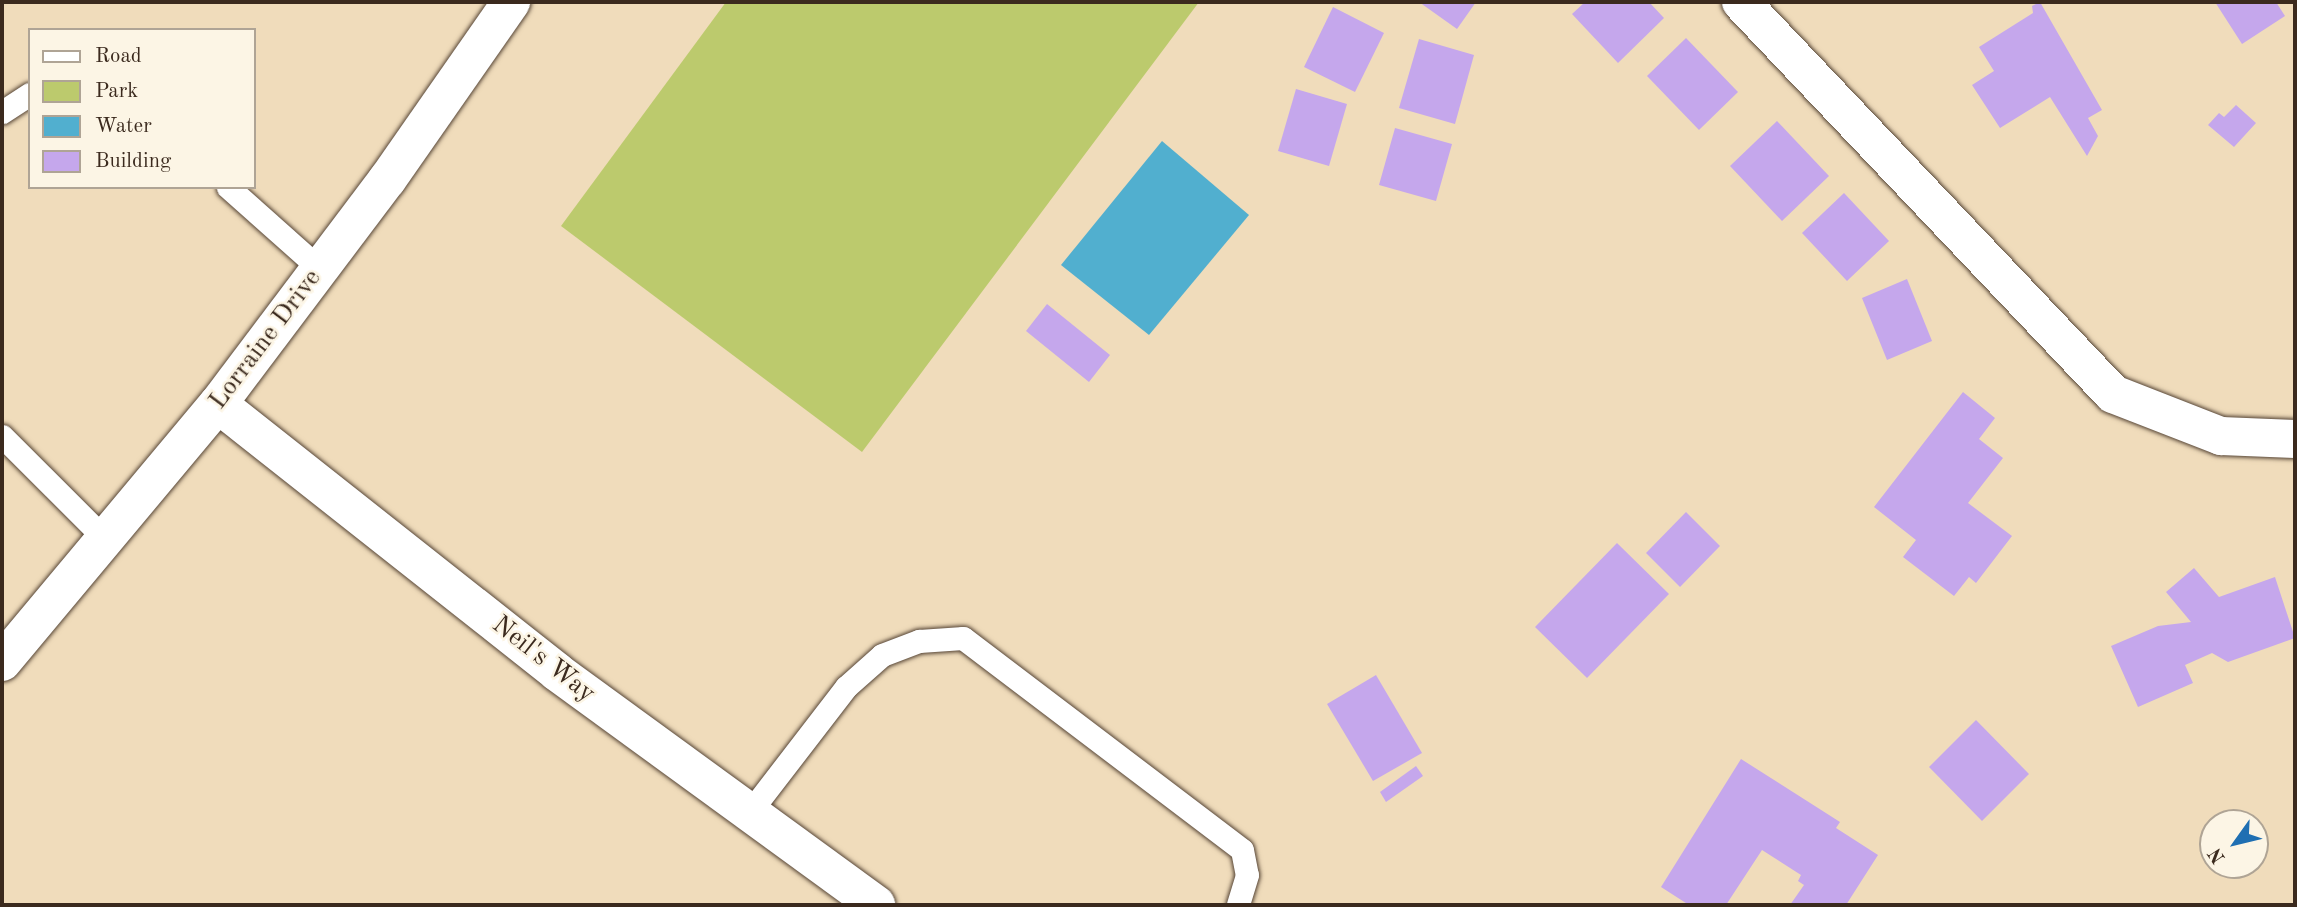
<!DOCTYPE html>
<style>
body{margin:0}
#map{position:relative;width:2297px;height:907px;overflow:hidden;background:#f0dcbb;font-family:"Old Standard TT",serif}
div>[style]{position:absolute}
.green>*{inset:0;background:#bcca6d}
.water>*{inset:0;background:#51afcf}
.building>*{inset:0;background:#c5a7ec}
.roads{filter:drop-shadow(0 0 2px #564536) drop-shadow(0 0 2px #564536)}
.service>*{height:23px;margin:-11.5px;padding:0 11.5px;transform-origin:11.5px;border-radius:11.5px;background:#fff}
.minor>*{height:38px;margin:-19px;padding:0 19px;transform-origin:19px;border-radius:19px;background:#fff}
.tertiary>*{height:38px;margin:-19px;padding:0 19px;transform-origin:19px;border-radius:19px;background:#fff}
span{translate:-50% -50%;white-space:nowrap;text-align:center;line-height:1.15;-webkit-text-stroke:5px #fcf5e5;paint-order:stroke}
.street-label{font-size:26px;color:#3b2a1e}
.frame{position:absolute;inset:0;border:4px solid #3b2a1e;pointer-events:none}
.legend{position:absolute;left:28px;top:28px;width:228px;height:161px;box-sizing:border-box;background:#fcf5e5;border:2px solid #afa495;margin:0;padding:9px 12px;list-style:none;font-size:21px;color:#3b2a1e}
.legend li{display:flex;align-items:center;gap:14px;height:35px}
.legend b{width:35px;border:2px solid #afa495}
.north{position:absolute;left:2199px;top:809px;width:70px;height:70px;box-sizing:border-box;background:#fcf5e5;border:2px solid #afa495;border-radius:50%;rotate:236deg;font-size:19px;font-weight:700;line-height:28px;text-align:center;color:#3b2a1e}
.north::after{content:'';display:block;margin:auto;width:24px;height:32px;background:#1f6fb2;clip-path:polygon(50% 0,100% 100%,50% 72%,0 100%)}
</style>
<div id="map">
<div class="green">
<i style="clip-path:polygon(726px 2px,1199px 2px,862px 452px,561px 226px)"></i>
</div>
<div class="water">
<i style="clip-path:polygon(1162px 141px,1249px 215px,1149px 335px,1061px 265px)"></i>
</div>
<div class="building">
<i style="clip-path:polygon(1419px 2px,1476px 2px,1457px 29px)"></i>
<i style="clip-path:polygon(1585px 2px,1649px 2px,1664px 18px,1618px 63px,1572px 14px)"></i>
<i style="clip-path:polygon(2040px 2px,2102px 110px,2088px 118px,2098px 136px,2087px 156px,2050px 97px,2000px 128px,1972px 85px,1994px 71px,1979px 47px,2033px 13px,2032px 6px)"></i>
<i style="clip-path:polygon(2215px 2px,2276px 2px,2285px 16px,2242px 44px)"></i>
<i style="clip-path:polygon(1333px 7px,1384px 33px,1355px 92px,1304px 67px)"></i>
<i style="clip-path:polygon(1686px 38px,1738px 92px,1699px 130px,1647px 76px)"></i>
<i style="clip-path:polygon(1419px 39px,1474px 55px,1455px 124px,1399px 108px)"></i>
<i style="clip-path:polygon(1296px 89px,1347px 104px,1329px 166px,1278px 151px)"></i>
<i style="clip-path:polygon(2236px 105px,2256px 123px,2234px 147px,2208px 125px,2219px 113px,2224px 117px)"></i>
<i style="clip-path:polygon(1777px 121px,1829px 176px,1782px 221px,1730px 166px)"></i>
<i style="clip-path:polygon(1395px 128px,1452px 144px,1436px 201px,1379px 185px)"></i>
<i style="clip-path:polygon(1844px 193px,1889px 241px,1847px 281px,1802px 233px)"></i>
<i style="clip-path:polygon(1907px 279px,1932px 341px,1887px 360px,1862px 298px)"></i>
<i style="clip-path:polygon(1047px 304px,1110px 355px,1089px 382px,1026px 331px)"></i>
<i style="clip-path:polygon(1963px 392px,1995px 418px,1979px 439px,2003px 458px,1968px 503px,2012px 536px,1976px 583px,1969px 577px,1954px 596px,1903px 557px,1916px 540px,1874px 507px)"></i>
<i style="clip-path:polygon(1686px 512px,1720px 546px,1680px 587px,1646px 553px)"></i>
<i style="clip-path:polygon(1617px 543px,1669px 594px,1587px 678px,1535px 627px)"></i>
<i style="clip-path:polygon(2194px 568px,2219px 597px,2275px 577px,2295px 638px,2228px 662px,2212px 653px,2185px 665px,2193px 683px,2138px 707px,2111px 646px,2158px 626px,2191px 622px,2166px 592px)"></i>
<i style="clip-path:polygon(1376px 675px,1422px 753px,1373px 781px,1327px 704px)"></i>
<i style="clip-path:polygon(1976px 720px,2029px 774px,1982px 821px,1929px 767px)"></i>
<i style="clip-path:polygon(1741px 759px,1840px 822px,1836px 828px,1878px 855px,1846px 905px,1790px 905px,1804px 885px,1798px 881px,1801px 875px,1762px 850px,1726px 905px,1689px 905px,1661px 887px)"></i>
<i style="clip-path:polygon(1416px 766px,1423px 776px,1386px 802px,1380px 792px)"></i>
</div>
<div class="roads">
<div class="service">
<i style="left:2px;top:112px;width:33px;rotate:-33deg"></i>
<i style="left:228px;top:187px;width:123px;rotate:41.7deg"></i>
<i style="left:2px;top:436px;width:144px;rotate:45deg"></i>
<i style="left:749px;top:813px;width:159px;rotate:-52.4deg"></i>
<i style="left:846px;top:687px;width:48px;rotate:-41.6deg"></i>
<i style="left:882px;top:655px;width:40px;rotate:-21deg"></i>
<i style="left:919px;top:641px;width:44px;rotate:-3.9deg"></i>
<i style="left:963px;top:638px;width:350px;rotate:37.2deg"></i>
<i style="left:1242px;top:850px;width:25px;rotate:79deg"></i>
<i style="left:1247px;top:875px;width:31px;rotate:107deg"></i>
</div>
<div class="minor">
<i style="left:1741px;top:2px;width:540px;rotate:46.5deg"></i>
<i style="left:2113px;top:394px;width:116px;rotate:21.3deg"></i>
<i style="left:2221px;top:436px;width:74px;rotate:2.3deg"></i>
<i style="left:218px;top:404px;width:432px;rotate:38.3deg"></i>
<i style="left:557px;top:672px;width:395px;rotate:36.1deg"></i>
</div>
<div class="tertiary">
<i style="left:2px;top:662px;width:336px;rotate:-50.1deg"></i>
<i style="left:218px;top:404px;width:281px;rotate:-53deg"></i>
<i style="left:387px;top:180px;width:217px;rotate:-55.1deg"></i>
</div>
</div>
<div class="street-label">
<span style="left:266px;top:340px;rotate:-53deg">Lorraine Drive</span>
<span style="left:543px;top:660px;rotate:38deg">Neil's Way</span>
</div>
<div class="frame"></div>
<ul class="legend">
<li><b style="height:9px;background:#fff"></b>Road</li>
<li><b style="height:19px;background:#bcca6d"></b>Park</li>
<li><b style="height:19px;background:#51afcf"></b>Water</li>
<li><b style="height:19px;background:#c5a7ec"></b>Building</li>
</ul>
<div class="north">N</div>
</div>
